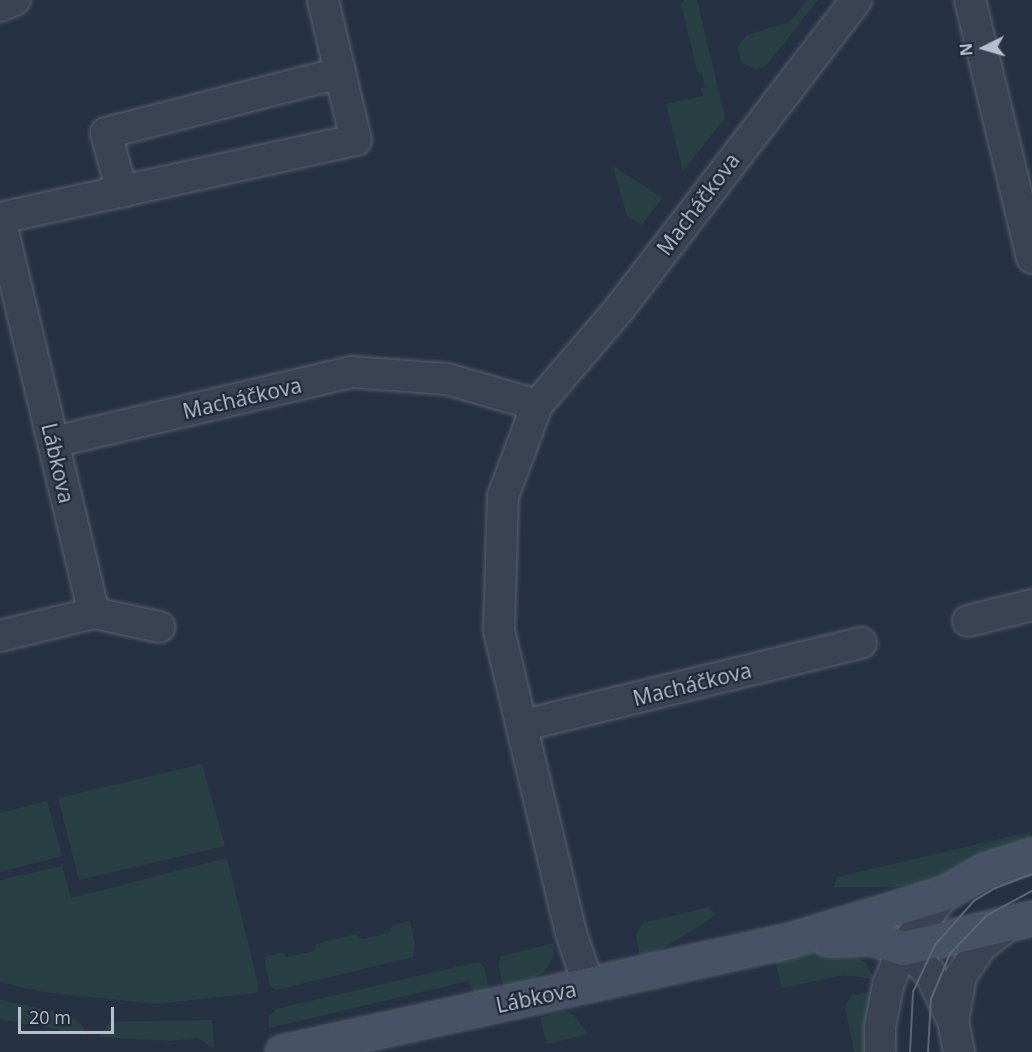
<!DOCTYPE html>
<meta charset="utf-8">
<style>
body{margin:0}
#map{position:relative;width:1032px;height:1052px;overflow:hidden;background:#263143;font-family:"Open Sans",sans-serif}
div>[style]{position:absolute}
.green>*{inset:0;background:#284044}
.roads{filter:drop-shadow(0 0 2px #596170) drop-shadow(0 0 2px #596170)}
.street>*{height:30px;margin:-15px;padding:0 15px;transform-origin:15px;border-radius:15px;background:#3a4353}
.secondary>*{height:33px;margin:-16.5px;padding:0 16.5px;transform-origin:16.5px;border-radius:16.5px;background:#485266}
.tram>*{height:1.5px;margin:-0.75px;padding:0 0.75px;transform-origin:0.75px;border-radius:0.75px;background:#5c677a}
span{translate:-50% -50%;white-space:nowrap;text-align:center;line-height:1.15;-webkit-text-stroke:4.5px #1f2838;paint-order:stroke}
.street-label{font-size:21px;color:#b8bfcc}
.north{position:absolute;left:954px;top:18px;width:60px;height:60px;-webkit-text-stroke:4px #1f2838;paint-order:stroke;rotate:265deg;font-size:16px;font-weight:700;line-height:24px;text-align:center;color:#b8bfcc}
.north::after{content:'';display:block;margin:auto;width:21px;height:27px;background:#b8bfcc;clip-path:polygon(50% 0,100% 100%,50% 72%,0 100%)}
.scale{position:absolute;left:18px;top:1007px;width:96px;height:27px;box-sizing:border-box;border:3px solid #b8bfcc;border-top:0;padding-left:8px;font-size:18px;line-height:21px;white-space:nowrap;color:#b8bfcc;-webkit-text-stroke:4px #1f2838;paint-order:stroke}
</style>
<div id="map">
<div class="green">
<i style="clip-path:polygon(684px 0,697px 0,725px 118px,683px 171px,666px 104px,703px 96px,701px 88px,705px 87px,702px 73px,698px 74px,681px 4px)"></i>
<i style="clip-path:polygon(807px 0,818px 0,766px 66px,757px 69px,741px 63px,738px 46px,747px 35px,790px 22px)"></i>
<i style="clip-path:polygon(613px 166px,663px 198px,641px 225px,627px 216px)"></i>
<i style="clip-path:polygon(202px 764px,225px 846px,79px 880px,58px 798px)"></i>
<i style="clip-path:polygon(47px 801px,62px 856px,0 872px,0 813px)"></i>
<i style="clip-path:polygon(1030px 832px,1032px 843px,936px 881px,895px 887px,834px 887px,837px 877px)"></i>
<i style="clip-path:polygon(227px 858px,259px 988px,256px 993px,156px 1004px,43px 992px,0 982px,0 880px,62px 866px,71px 898px)"></i>
<i style="clip-path:polygon(709px 907px,716px 915px,662px 949px,640px 958px,636px 934px,643px 923px)"></i>
<i style="clip-path:polygon(410px 921px,415px 945px,413px 957px,276px 990px,270px 986px,264px 957px,282px 952px,287px 957px,314px 951px,317px 944px,356px 934px,362px 939px,389px 933px,393px 925px)"></i>
<i style="clip-path:polygon(554px 943px,553px 957px,543px 973px,526px 984px,504px 990px,499px 966px,501px 956px)"></i>
<i style="clip-path:polygon(825px 949px,855px 955px,867px 964px,874px 979px,844px 975px,782px 988px,775px 961px)"></i>
<i style="clip-path:polygon(478px 962px,484px 967px,490px 993px,475px 996px,468px 981px,269px 1028px,268px 1018px,276px 1009px)"></i>
<i style="clip-path:polygon(869px 992px,876px 994px,870px 1052px,854px 1052px,845px 1006px,852px 995px)"></i>
<i style="clip-path:polygon(0 1000px,70px 1015px,84px 1027px,85px 1035px,0 1019px)"></i>
<i style="clip-path:polygon(563px 1011px,573px 1014px,588px 1034px,547px 1044px,540px 1018px)"></i>
<i style="clip-path:polygon(212px 1020px,214px 1049px,198px 1038px,169px 1041px,99px 1037px,110px 1022px)"></i>
</div>
<div class="roads">
<div class="street">
<i style="left:970px;top:0;width:265px;rotate:76.5deg"></i>
<i style="left:0;top:6px;width:16px;rotate:-22deg"></i>
<i style="left:122px;top:192px;width:61px;rotate:-105.2deg"></i>
<i style="left:106px;top:133px;width:242px;rotate:-14.4deg"></i>
<i style="left:0;top:218px;width:364px;rotate:-12.4deg"></i>
<i style="left:356px;top:140px;width:144px;rotate:-103.3deg"></i>
<i style="left:0;top:219px;width:405px;rotate:76.6deg"></i>
<i style="left:94px;top:613px;width:97px;rotate:166.3deg"></i>
<i style="left:53px;top:442px;width:306px;rotate:-13.2deg"></i>
<i style="left:351px;top:372px;width:96px;rotate:4.2deg"></i>
<i style="left:447px;top:379px;width:94px;rotate:16.1deg"></i>
<i style="left:94px;top:613px;width:67px;rotate:12deg"></i>
<i style="left:968px;top:621px;width:66px;rotate:-14deg"></i>
<i style="left:524px;top:725px;width:347px;rotate:-13.7deg"></i>
<i style="left:903px;top:948px;width:37px;rotate:43deg"></i>
<i style="left:930px;top:973px;width:53px;rotate:64.4deg"></i>
<i style="left:589px;top:986px;width:56px;rotate:-108.8deg"></i>
<i style="left:571px;top:933px;width:311px;rotate:-103.4deg"></i>
<i style="left:499px;top:630px;width:134px;rotate:-88.3deg"></i>
<i style="left:503px;top:496px;width:97px;rotate:-69.5deg"></i>
<i style="left:537px;top:405px;width:128px;rotate:-49.4deg"></i>
<i style="left:620px;top:308px;width:388px;rotate:-52.5deg"></i>
<i style="left:880px;top:1052px;width:25px;rotate:-90deg"></i>
<i style="left:880px;top:1027px;width:43px;rotate:-79.2deg"></i>
<i style="left:888px;top:985px;width:40px;rotate:-68deg"></i>
<i style="left:903px;top:948px;width:69px;rotate:-52.6deg"></i>
<i style="left:959px;top:1052px;width:32px;rotate:-101deg"></i>
<i style="left:953px;top:1021px;width:46px;rotate:-79.9deg"></i>
<i style="left:961px;top:976px;width:36px;rotate:-56deg"></i>
<i style="left:981px;top:946px;width:36px;rotate:-37deg"></i>
</div>
<div class="secondary">
<i style="left:828px;top:939px;width:43px;rotate:-1.3deg"></i>
<i style="left:871px;top:938px;width:34px;rotate:17deg"></i>
<i style="left:903px;top:948px;width:132px;rotate:-13.1deg"></i>
<i style="left:282px;top:1052px;width:520px;rotate:-12.43deg"></i>
<i style="left:790px;top:940px;width:162px;rotate:-16.9deg"></i>
<i style="left:945px;top:893px;width:46px;rotate:-29.9deg"></i>
<i style="left:985px;top:870px;width:49px;rotate:-17.7deg"></i>
</div>
</div>
<div class="tram">
<i style="left:910px;top:1052px;width:60px;rotate:-87.1deg"></i>
<i style="left:913px;top:992px;width:52px;rotate:-64.9deg"></i>
<i style="left:935px;top:945px;width:59px;rotate:-48.4deg"></i>
<i style="left:974px;top:901px;width:22px;rotate:-32deg"></i>
<i style="left:993px;top:889px;width:42px;rotate:-21deg"></i>
<i style="left:928px;top:1052px;width:53px;rotate:-86.8deg"></i>
<i style="left:931px;top:999px;width:49px;rotate:-67.1deg"></i>
<i style="left:950px;top:954px;width:52px;rotate:-46.5deg"></i>
<i style="left:986px;top:916px;width:52px;rotate:-28.5deg"></i>
</div>
<div class="street-label">
<span style="left:698px;top:204px;rotate:-53deg">Macháčkova</span>
<span style="left:242px;top:398px;rotate:-13deg">Macháčkova</span>
<span style="left:58px;top:463px;rotate:77deg">Lábkova</span>
<span style="left:692px;top:684px;rotate:-14deg">Macháčkova</span>
<span style="left:536px;top:997px;rotate:-12deg">Lábkova</span>
</div>
<div class="north">N</div>
<div class="scale">20 m</div>
</div>
